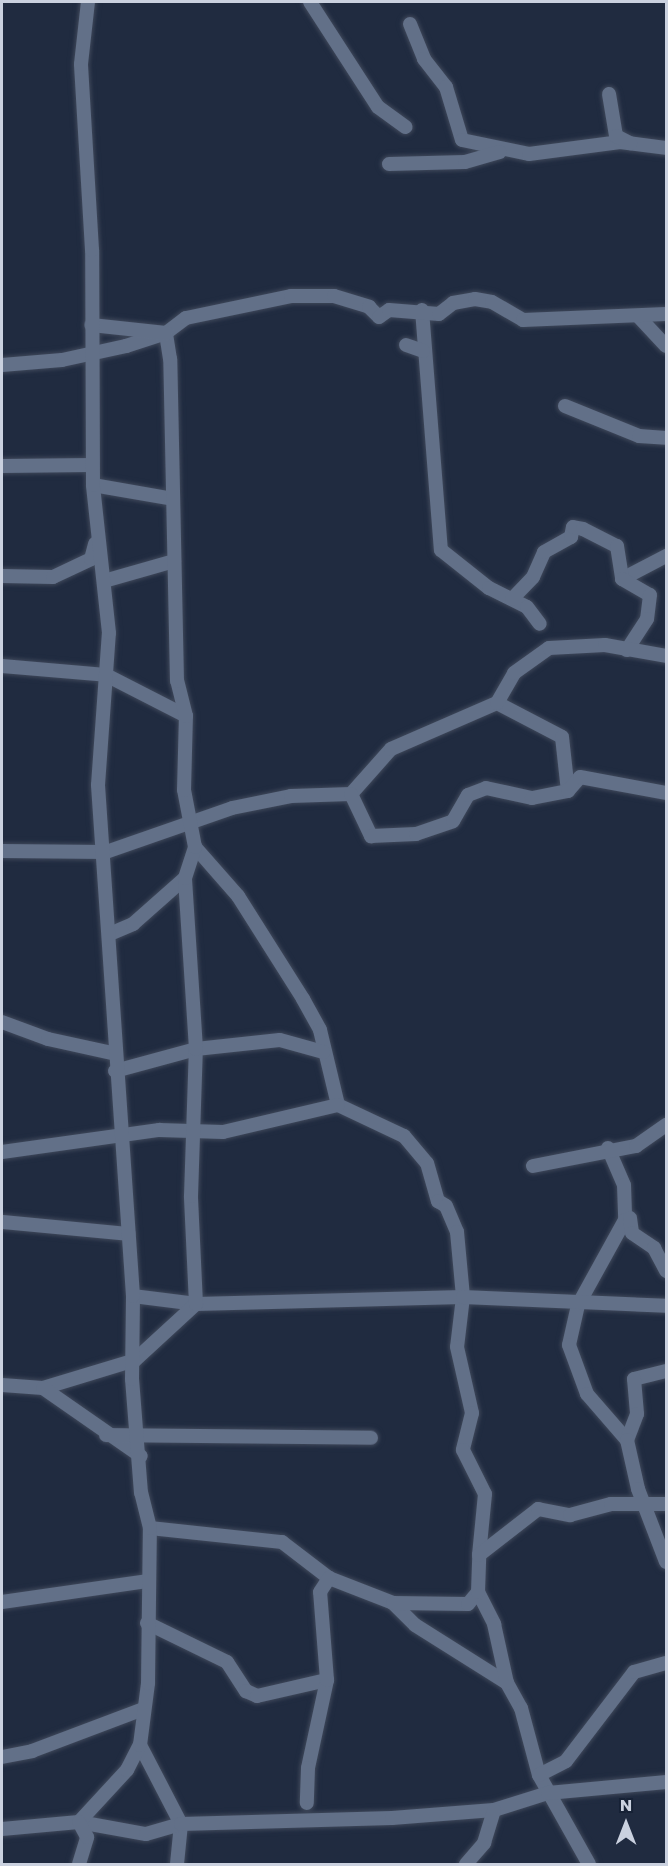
<!DOCTYPE html>
<style>
body{margin:0}
#map{position:relative;width:668px;height:1866px;overflow:hidden;background:#202b40;font-family:Poppins,sans-serif}
div>[style]{position:absolute}
.roads{filter:drop-shadow(0 0 2px #3f485a) drop-shadow(0 0 2px #3f485a)}
.street>*{height:14px;margin:-7px;padding:0 7px;transform-origin:7px;border-radius:7px;background:#627088}
span{translate:-50% -50%;white-space:nowrap;text-align:center;line-height:1.15;-webkit-text-stroke:6px #162135;paint-order:stroke}
.frame{position:absolute;inset:0;border:3px solid #cad1df;pointer-events:none}
.north{position:absolute;left:596px;top:1794px;width:60px;height:60px;-webkit-text-stroke:4px #162135;paint-order:stroke;rotate:0deg;font-size:16px;font-weight:700;line-height:24px;text-align:center;color:#cad1df}
.north::after{content:'';display:block;margin:auto;width:21px;height:27px;background:#cad1df;clip-path:polygon(50% 0,100% 100%,50% 72%,0 100%)}
</style>
<div id="map">
<div class="roads">
<div class="street">
<i style="left:310px;top:2px;width:125px;rotate:57.1deg"></i>
<i style="left:378px;top:107px;width:34px;rotate:36deg"></i>
<i style="left:410px;top:24px;width:38px;rotate:68deg"></i>
<i style="left:424px;top:59px;width:36px;rotate:52deg"></i>
<i style="left:446px;top:87px;width:55px;rotate:73.2deg"></i>
<i style="left:462px;top:140px;width:68px;rotate:11.8deg"></i>
<i style="left:529px;top:154px;width:92px;rotate:-7.5deg"></i>
<i style="left:620px;top:142px;width:46px;rotate:7.4deg"></i>
<i style="left:609px;top:94px;width:43px;rotate:80.5deg"></i>
<i style="left:616px;top:136px;width:16px;rotate:27deg"></i>
<i style="left:389px;top:164px;width:76px;rotate:-1.5deg"></i>
<i style="left:465px;top:162px;width:36px;rotate:-16deg"></i>
<i style="left:422px;top:310px;width:241px;rotate:85.5deg"></i>
<i style="left:441px;top:550px;width:61px;rotate:38.4deg"></i>
<i style="left:489px;top:588px;width:42px;rotate:26.6deg"></i>
<i style="left:527px;top:607px;width:21px;rotate:53deg"></i>
<i style="left:638px;top:316px;width:41px;rotate:47deg"></i>
<i style="left:406px;top:345px;width:18px;rotate:19deg"></i>
<i style="left:2px;top:365px;width:60px;rotate:-4.8deg"></i>
<i style="left:62px;top:360px;width:66px;rotate:-12.3deg"></i>
<i style="left:126px;top:346px;width:42px;rotate:-18deg"></i>
<i style="left:166px;top:333px;width:25px;rotate:-37deg"></i>
<i style="left:186px;top:318px;width:107px;rotate:-11.8deg"></i>
<i style="left:291px;top:296px;width:43px"></i>
<i style="left:334px;top:296px;width:37px;rotate:17deg"></i>
<i style="left:369px;top:307px;width:14px;rotate:45deg"></i>
<i style="left:379px;top:317px;width:12px;rotate:-35deg"></i>
<i style="left:389px;top:310px;width:50px;rotate:4.6deg"></i>
<i style="left:439px;top:314px;width:18px;rotate:-38deg"></i>
<i style="left:453px;top:303px;width:22px;rotate:-10deg"></i>
<i style="left:475px;top:299px;width:17px;rotate:10deg"></i>
<i style="left:492px;top:302px;width:36px;rotate:30deg"></i>
<i style="left:523px;top:320px;width:143px;rotate:-2.4deg"></i>
<i style="left:565px;top:406px;width:80px;rotate:22.1deg"></i>
<i style="left:639px;top:436px;width:27px;rotate:4deg"></i>
<i style="left:2px;top:466px;width:90px;rotate:-0.6deg"></i>
<i style="left:93px;top:485px;width:81px;rotate:9.9deg"></i>
<i style="left:2px;top:576px;width:51px;rotate:1.1deg"></i>
<i style="left:53px;top:577px;width:42px;rotate:-25.3deg"></i>
<i style="left:91px;top:559px;width:16px;rotate:-75deg"></i>
<i style="left:622px;top:579px;width:50px;rotate:-27.6deg"></i>
<i style="left:104px;top:581px;width:73px;rotate:-15.9deg"></i>
<i style="left:512px;top:599px;width:30px;rotate:-46deg"></i>
<i style="left:533px;top:577px;width:27px;rotate:-66deg"></i>
<i style="left:544px;top:552px;width:31px;rotate:-29deg"></i>
<i style="left:571px;top:537px;width:10px;rotate:-79deg"></i>
<i style="left:573px;top:527px;width:10px;rotate:11deg"></i>
<i style="left:583px;top:529px;width:38px;rotate:27deg"></i>
<i style="left:617px;top:546px;width:33px;rotate:81deg"></i>
<i style="left:622px;top:579px;width:32px;rotate:30deg"></i>
<i style="left:650px;top:595px;width:24px;rotate:97deg"></i>
<i style="left:647px;top:619px;width:37px;rotate:123deg"></i>
<i style="left:2px;top:666px;width:104px;rotate:4.9deg"></i>
<i style="left:106px;top:675px;width:90px;rotate:27.1deg"></i>
<i style="left:497px;top:703px;width:73px;rotate:27.6deg"></i>
<i style="left:562px;top:737px;width:54px;rotate:83.7deg"></i>
<i style="left:351px;top:794px;width:60px;rotate:-48.4deg"></i>
<i style="left:391px;top:749px;width:116px;rotate:-23.5deg"></i>
<i style="left:497px;top:703px;width:34px;rotate:-60deg"></i>
<i style="left:514px;top:673px;width:43px;rotate:-35.5deg"></i>
<i style="left:549px;top:648px;width:56px;rotate:-3.1deg"></i>
<i style="left:605px;top:645px;width:62px;rotate:10.2deg"></i>
<i style="left:195px;top:847px;width:65px;rotate:48.7deg"></i>
<i style="left:238px;top:896px;width:122px;rotate:57.7deg"></i>
<i style="left:303px;top:999px;width:35px;rotate:61deg"></i>
<i style="left:320px;top:1030px;width:77px;rotate:76.5deg"></i>
<i style="left:338px;top:1105px;width:73px;rotate:25.2deg"></i>
<i style="left:404px;top:1136px;width:35px;rotate:50deg"></i>
<i style="left:427px;top:1163px;width:40px;rotate:74deg"></i>
<i style="left:438px;top:1201px;width:9px;rotate:32deg"></i>
<i style="left:446px;top:1206px;width:28px;rotate:67deg"></i>
<i style="left:457px;top:1232px;width:65px;rotate:84.7deg"></i>
<i style="left:463px;top:1297px;width:50px;rotate:96.8deg"></i>
<i style="left:457px;top:1347px;width:68px;rotate:77.2deg"></i>
<i style="left:472px;top:1413px;width:38px;rotate:104deg"></i>
<i style="left:463px;top:1450px;width:49px;rotate:63.4deg"></i>
<i style="left:485px;top:1494px;width:61px;rotate:95.6deg"></i>
<i style="left:2px;top:851px;width:104px;rotate:0.6deg"></i>
<i style="left:106px;top:852px;width:133px;rotate:-19.2deg"></i>
<i style="left:232px;top:808px;width:60px;rotate:-11.5deg"></i>
<i style="left:291px;top:796px;width:60px;rotate:-1.9deg"></i>
<i style="left:351px;top:794px;width:47px;rotate:64.5deg"></i>
<i style="left:371px;top:836px;width:45px;rotate:-2.5deg"></i>
<i style="left:416px;top:834px;width:39px;rotate:-19deg"></i>
<i style="left:453px;top:821px;width:30px;rotate:-60deg"></i>
<i style="left:468px;top:795px;width:19px;rotate:-21deg"></i>
<i style="left:486px;top:788px;width:47px;rotate:12.3deg"></i>
<i style="left:532px;top:798px;width:37px;rotate:-11deg"></i>
<i style="left:568px;top:791px;width:18px;rotate:-49deg"></i>
<i style="left:580px;top:777px;width:87px;rotate:10.5deg"></i>
<i style="left:112px;top:933px;width:23px;rotate:-23deg"></i>
<i style="left:133px;top:924px;width:69px;rotate:-41.5deg"></i>
<i style="left:2px;top:1022px;width:49px;rotate:20.3deg"></i>
<i style="left:48px;top:1039px;width:66px;rotate:12.3deg"></i>
<i style="left:115px;top:1071px;width:84px;rotate:-15.2deg"></i>
<i style="left:196px;top:1049px;width:84px;rotate:-6.1deg"></i>
<i style="left:280px;top:1040px;width:45px;rotate:15.6deg"></i>
<i style="left:608px;top:1148px;width:40px;rotate:66.6deg"></i>
<i style="left:624px;top:1185px;width:35px;rotate:88deg"></i>
<i style="left:625px;top:1220px;width:97px;rotate:118.9deg"></i>
<i style="left:578px;top:1305px;width:41px;rotate:102.7deg"></i>
<i style="left:569px;top:1345px;width:52px;rotate:69.8deg"></i>
<i style="left:587px;top:1394px;width:61px;rotate:49deg"></i>
<i style="left:2px;top:1152px;width:159px;rotate:-8deg"></i>
<i style="left:159px;top:1130px;width:64px;rotate:1.8deg"></i>
<i style="left:223px;top:1132px;width:118px;rotate:-13.2deg"></i>
<i style="left:533px;top:1166px;width:105px;rotate:-11deg"></i>
<i style="left:636px;top:1146px;width:37px;rotate:-35deg"></i>
<i style="left:630px;top:1218px;width:15px;rotate:82deg"></i>
<i style="left:632px;top:1233px;width:27px;rotate:34deg"></i>
<i style="left:654px;top:1248px;width:26px;rotate:62deg"></i>
<i style="left:2px;top:1222px;width:127px;rotate:5.4deg"></i>
<i style="left:133px;top:1296px;width:64px;rotate:7.2deg"></i>
<i style="left:196px;top:1304px;width:267px;rotate:-1.5deg"></i>
<i style="left:463px;top:1297px;width:203px;rotate:2.5deg"></i>
<i style="left:666px;top:1371px;width:33px;rotate:166deg"></i>
<i style="left:634px;top:1379px;width:35px;rotate:85deg"></i>
<i style="left:637px;top:1414px;width:28px;rotate:111deg"></i>
<i style="left:627px;top:1440px;width:50px;rotate:77.3deg"></i>
<i style="left:638px;top:1489px;width:78px;rotate:69deg"></i>
<i style="left:2px;top:1385px;width:41px;rotate:4.2deg"></i>
<i style="left:43px;top:1388px;width:96px;rotate:-16.9deg"></i>
<i style="left:135px;top:1360px;width:83px;rotate:-42.6deg"></i>
<i style="left:196px;top:1304px;width:108px;rotate:-92.7deg"></i>
<i style="left:191px;top:1196px;width:147px;rotate:-88.1deg"></i>
<i style="left:196px;top:1049px;width:171px;rotate:-93.7deg"></i>
<i style="left:185px;top:878px;width:33px;rotate:-72deg"></i>
<i style="left:195px;top:847px;width:58px;rotate:-100.9deg"></i>
<i style="left:184px;top:790px;width:74px;rotate:-88.5deg"></i>
<i style="left:186px;top:716px;width:36px;rotate:-104deg"></i>
<i style="left:177px;top:681px;width:322px;rotate:-91.2deg"></i>
<i style="left:170px;top:359px;width:26px;rotate:-99deg"></i>
<i style="left:166px;top:333px;width:75px;rotate:-173.9deg"></i>
<i style="left:43px;top:1388px;width:119px;rotate:34.8deg"></i>
<i style="left:106px;top:1435px;width:265px;rotate:0.6deg"></i>
<i style="left:150px;top:1528px;width:133px;rotate:6.1deg"></i>
<i style="left:282px;top:1542px;width:59px;rotate:37.5deg"></i>
<i style="left:329px;top:1578px;width:69px;rotate:21.3deg"></i>
<i style="left:393px;top:1603px;width:31px;rotate:45deg"></i>
<i style="left:415px;top:1625px;width:109px;rotate:32.2deg"></i>
<i style="left:507px;top:1683px;width:29px;rotate:61deg"></i>
<i style="left:521px;top:1708px;width:69px;rotate:75deg"></i>
<i style="left:539px;top:1775px;width:102px;rotate:60.7deg"></i>
<i style="left:478px;top:1592px;width:36px;rotate:63deg"></i>
<i style="left:494px;top:1624px;width:60px;rotate:77.6deg"></i>
<i style="left:2px;top:1602px;width:148px;rotate:-8.2deg"></i>
<i style="left:393px;top:1603px;width:75px;rotate:0.8deg"></i>
<i style="left:468px;top:1604px;width:16px;rotate:-50deg"></i>
<i style="left:478px;top:1592px;width:37px;rotate:-88deg"></i>
<i style="left:479px;top:1555px;width:75px;rotate:-37.9deg"></i>
<i style="left:538px;top:1509px;width:33px;rotate:11deg"></i>
<i style="left:570px;top:1515px;width:42px;rotate:-15deg"></i>
<i style="left:611px;top:1504px;width:55px"></i>
<i style="left:147px;top:1623px;width:89px;rotate:26deg"></i>
<i style="left:227px;top:1662px;width:35px;rotate:57deg"></i>
<i style="left:246px;top:1691px;width:12px;rotate:24deg"></i>
<i style="left:257px;top:1696px;width:72px;rotate:-12.9deg"></i>
<i style="left:327px;top:1680px;width:90px;rotate:102.2deg"></i>
<i style="left:308px;top:1768px;width:35px;rotate:92deg"></i>
<i style="left:327px;top:1680px;width:88px;rotate:-94.5deg"></i>
<i style="left:320px;top:1592px;width:17px;rotate:-57deg"></i>
<i style="left:140px;top:1745px;width:89px;rotate:62.6deg"></i>
<i style="left:181px;top:1824px;width:40px;rotate:95.7deg"></i>
<i style="left:2px;top:1757px;width:31px;rotate:-11deg"></i>
<i style="left:32px;top:1751px;width:119px;rotate:-20.7deg"></i>
<i style="left:539px;top:1775px;width:30px;rotate:-27deg"></i>
<i style="left:566px;top:1761px;width:112px;rotate:-52.6deg"></i>
<i style="left:634px;top:1672px;width:33px;rotate:-16deg"></i>
<i style="left:79px;top:1822px;width:68px;rotate:10.2deg"></i>
<i style="left:146px;top:1834px;width:36px;rotate:-16deg"></i>
<i style="left:181px;top:1824px;width:211px;rotate:-1.6deg"></i>
<i style="left:392px;top:1818px;width:102px;rotate:-4.5deg"></i>
<i style="left:494px;top:1810px;width:57px;rotate:-17.5deg"></i>
<i style="left:548px;top:1793px;width:119px;rotate:-5.3deg"></i>
<i style="left:2px;top:1829px;width:77px;rotate:-5.2deg"></i>
<i style="left:79px;top:1822px;width:71px;rotate:-47.3deg"></i>
<i style="left:127px;top:1770px;width:28px;rotate:-63deg"></i>
<i style="left:140px;top:1745px;width:63px;rotate:-82.6deg"></i>
<i style="left:148px;top:1683px;width:155px;rotate:-89.3deg"></i>
<i style="left:150px;top:1528px;width:36px;rotate:-104deg"></i>
<i style="left:141px;top:1493px;width:114px;rotate:-94.5deg"></i>
<i style="left:132px;top:1379px;width:83px;rotate:-89.3deg"></i>
<i style="left:133px;top:1296px;width:512px;rotate:-93.92deg"></i>
<i style="left:98px;top:785px;width:152px;rotate:-85.9deg"></i>
<i style="left:109px;top:633px;width:149px;rotate:-96.2deg"></i>
<i style="left:93px;top:485px;width:235px;rotate:-90.2deg"></i>
<i style="left:92px;top:250px;width:186px;rotate:-93.4deg"></i>
<i style="left:81px;top:64px;width:62px;rotate:-83.6deg"></i>
<i style="left:79px;top:1864px;width:28px;rotate:-73deg"></i>
<i style="left:87px;top:1837px;width:17px;rotate:-118deg"></i>
<i style="left:466px;top:1864px;width:28px;rotate:-49deg"></i>
<i style="left:484px;top:1843px;width:34px;rotate:-73deg"></i>
</div>
</div>
<div class="frame"></div>
<div class="north">N</div>
</div>
